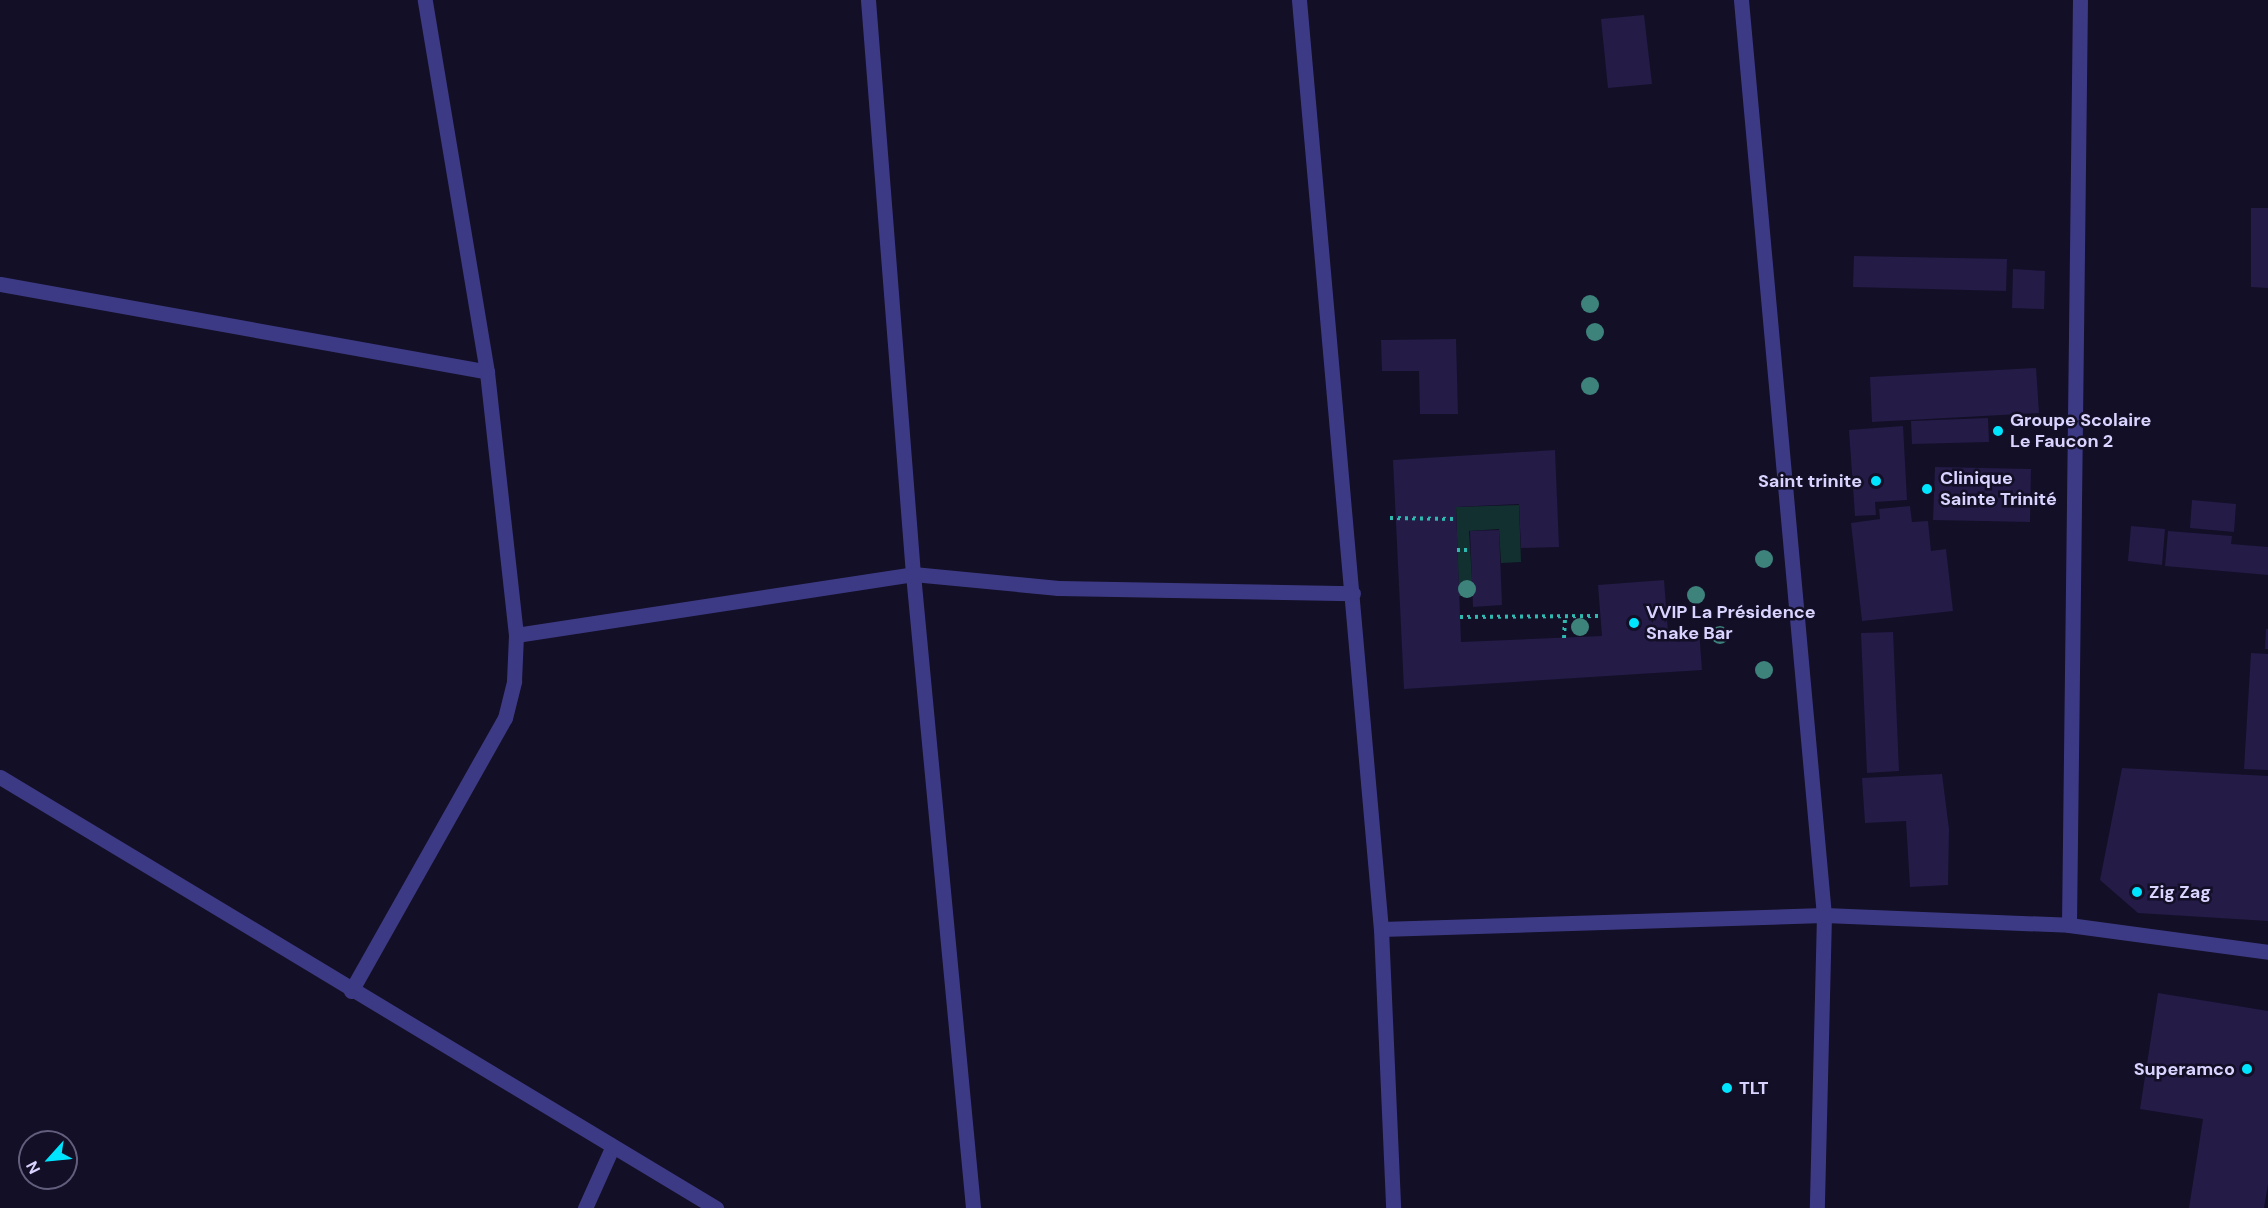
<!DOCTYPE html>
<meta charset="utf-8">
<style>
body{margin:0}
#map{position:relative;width:2268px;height:1208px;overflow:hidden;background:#130f26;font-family:"DM Sans",sans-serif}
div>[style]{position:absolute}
.green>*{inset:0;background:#12302f}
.building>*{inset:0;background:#241b47}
.path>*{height:4px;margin-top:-2px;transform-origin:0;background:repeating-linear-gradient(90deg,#2fb8b0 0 3px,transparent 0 7.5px)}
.minor>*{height:15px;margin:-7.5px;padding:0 7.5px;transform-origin:7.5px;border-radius:7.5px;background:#3d3a85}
.trees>*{width:18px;height:18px;margin:-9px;border-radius:50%;background:#3d827b}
.dots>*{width:16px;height:16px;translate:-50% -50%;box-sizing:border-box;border:3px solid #130f26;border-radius:50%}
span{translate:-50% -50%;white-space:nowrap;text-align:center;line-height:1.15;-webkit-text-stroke:5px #130f26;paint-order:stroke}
.poi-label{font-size:18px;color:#d9d4ff;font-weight:700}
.left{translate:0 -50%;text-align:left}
.right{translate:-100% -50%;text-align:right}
.north{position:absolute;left:18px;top:1130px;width:60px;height:60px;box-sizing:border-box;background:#130f26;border:2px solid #625e7d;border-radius:50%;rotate:243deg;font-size:16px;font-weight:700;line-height:24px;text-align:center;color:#d9d4ff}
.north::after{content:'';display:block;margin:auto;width:21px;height:27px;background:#00e5ff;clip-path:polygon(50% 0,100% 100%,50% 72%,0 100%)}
</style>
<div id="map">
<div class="green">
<i style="clip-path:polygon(1519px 505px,1521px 562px,1501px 563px,1499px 529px,1469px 531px,1473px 596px,1459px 596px,1456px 507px)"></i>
</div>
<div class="building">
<i style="clip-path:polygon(1644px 15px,1652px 84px,1608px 88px,1601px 19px)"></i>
<i style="clip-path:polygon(2251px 208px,2268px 208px,2268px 288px,2251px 287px)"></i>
<i style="clip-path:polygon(1854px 256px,2007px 259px,2006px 291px,1853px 287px)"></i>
<i style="clip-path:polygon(2013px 269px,2045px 271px,2044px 309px,2012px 308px)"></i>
<i style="clip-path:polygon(1456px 339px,1458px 414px,1420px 414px,1419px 371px,1382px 371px,1381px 340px)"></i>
<i style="clip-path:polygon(2036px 368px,2039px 413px,1872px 422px,1870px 377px)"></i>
<i style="clip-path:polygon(1988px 418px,1989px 442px,1912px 444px,1911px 421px)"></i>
<i style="clip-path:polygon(1903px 426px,1907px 500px,1875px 502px,1876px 515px,1855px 516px,1849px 430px)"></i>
<i style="clip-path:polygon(1555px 450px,1559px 547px,1521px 548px,1519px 504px,1456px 507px,1461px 642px,1602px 636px,1598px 585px,1664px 580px,1668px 632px,1699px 630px,1702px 670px,1404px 689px,1393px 460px)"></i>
<i style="clip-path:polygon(1935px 467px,2031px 469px,2030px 522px,1933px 520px)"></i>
<i style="clip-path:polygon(2192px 500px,2236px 504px,2234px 532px,2190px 528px)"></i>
<i style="clip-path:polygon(1910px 506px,1912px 522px,1928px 521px,1931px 551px,1946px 549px,1953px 611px,1862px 621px,1851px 523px,1880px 519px,1879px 509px)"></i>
<i style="clip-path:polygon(2131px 526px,2165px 529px,2162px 565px,2128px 561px)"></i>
<i style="clip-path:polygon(1499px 530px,1502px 605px,1473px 607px,1470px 531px)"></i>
<i style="clip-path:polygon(2168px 531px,2232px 536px,2231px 544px,2268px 547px,2268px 575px,2165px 566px)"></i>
<i style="clip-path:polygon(2266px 629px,2268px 629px,2268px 649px,2265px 649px)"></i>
<i style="clip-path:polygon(1893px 632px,1899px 771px,1867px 773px,1861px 633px)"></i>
<i style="clip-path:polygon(2251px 653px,2268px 654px,2268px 770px,2244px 769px)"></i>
<i style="clip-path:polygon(2122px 768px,2268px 776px,2268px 921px,2138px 913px,2100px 880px)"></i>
<i style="clip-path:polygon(1942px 774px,1949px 829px,1948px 885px,1910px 887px,1906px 821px,1865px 823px,1862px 778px)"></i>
<i style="clip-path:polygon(2158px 993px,2268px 1011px,2268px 1184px,2264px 1208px,2189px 1208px,2203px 1119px,2140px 1109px)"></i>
</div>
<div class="path">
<i style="left:1390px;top:518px;width:66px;rotate:0.9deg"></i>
<i style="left:1457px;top:550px;width:14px"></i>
<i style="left:1460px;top:617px;width:140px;rotate:-0.4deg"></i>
<i style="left:1564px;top:638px;width:21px;rotate:-87deg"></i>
</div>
<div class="minor">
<i style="left:868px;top:0;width:576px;rotate:85.52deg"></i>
<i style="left:913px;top:574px;width:637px;rotate:84.59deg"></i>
<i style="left:1299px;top:0;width:933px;rotate:84.96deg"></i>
<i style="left:1381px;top:929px;width:279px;rotate:87.5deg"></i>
<i style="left:1741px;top:0;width:919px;rotate:84.82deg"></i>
<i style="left:1824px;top:915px;width:293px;rotate:91.4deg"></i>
<i style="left:0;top:284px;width:495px;rotate:10.2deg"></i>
<i style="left:516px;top:635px;width:402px;rotate:-8.7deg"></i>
<i style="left:913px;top:574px;width:146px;rotate:5.5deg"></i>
<i style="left:1058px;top:588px;width:295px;rotate:1deg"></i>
<i style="left:0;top:777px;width:836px;rotate:31.05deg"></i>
<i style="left:2069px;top:925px;width:925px;rotate:-89.32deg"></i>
<i style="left:1381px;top:929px;width:443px;rotate:-1.8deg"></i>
<i style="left:1824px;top:915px;width:245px;rotate:2.3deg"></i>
<i style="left:2069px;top:925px;width:201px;rotate:7.7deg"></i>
<i style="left:351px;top:991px;width:313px;rotate:-60.6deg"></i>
<i style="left:505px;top:718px;width:38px;rotate:-76deg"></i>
<i style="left:514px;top:681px;width:46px;rotate:-87.5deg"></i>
<i style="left:516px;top:635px;width:265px;rotate:-96.3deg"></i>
<i style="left:487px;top:372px;width:377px;rotate:-99.5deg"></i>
<i style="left:585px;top:1208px;width:66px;rotate:-65.8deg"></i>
</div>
<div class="trees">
<i style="left:1590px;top:304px"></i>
<i style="left:1595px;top:332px"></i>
<i style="left:1590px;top:386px"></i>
<i style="left:1764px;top:559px"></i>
<i style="left:1467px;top:589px"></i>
<i style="left:1696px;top:595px"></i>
<i style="left:1580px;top:627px"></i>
<i style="left:1720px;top:635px"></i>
<i style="left:1764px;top:670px"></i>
</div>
<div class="dots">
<i style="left:1998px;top:431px;background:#00e5ff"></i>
<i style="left:1876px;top:481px;background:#00e5ff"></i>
<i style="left:1927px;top:489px;background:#00e5ff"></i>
<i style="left:1634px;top:623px;background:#00e5ff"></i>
<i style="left:2137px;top:892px;background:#00e5ff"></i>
<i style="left:2247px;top:1069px;background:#00e5ff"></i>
<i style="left:1727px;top:1088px;background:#00e5ff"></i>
</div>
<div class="poi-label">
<span class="left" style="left:2010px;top:431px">Groupe Scolaire<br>Le Faucon 2</span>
<span class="left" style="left:1940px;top:489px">Clinique<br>Sainte Trinité</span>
<span class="right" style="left:1862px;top:481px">Saint trinite</span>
<span class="left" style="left:1646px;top:623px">VVIP La Présidence<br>Snake Bar</span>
<span class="left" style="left:2149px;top:892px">Zig Zag</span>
<span class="right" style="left:2235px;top:1069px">Superamco</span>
<span class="left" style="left:1739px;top:1088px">TLT</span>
</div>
<div class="north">N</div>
</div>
